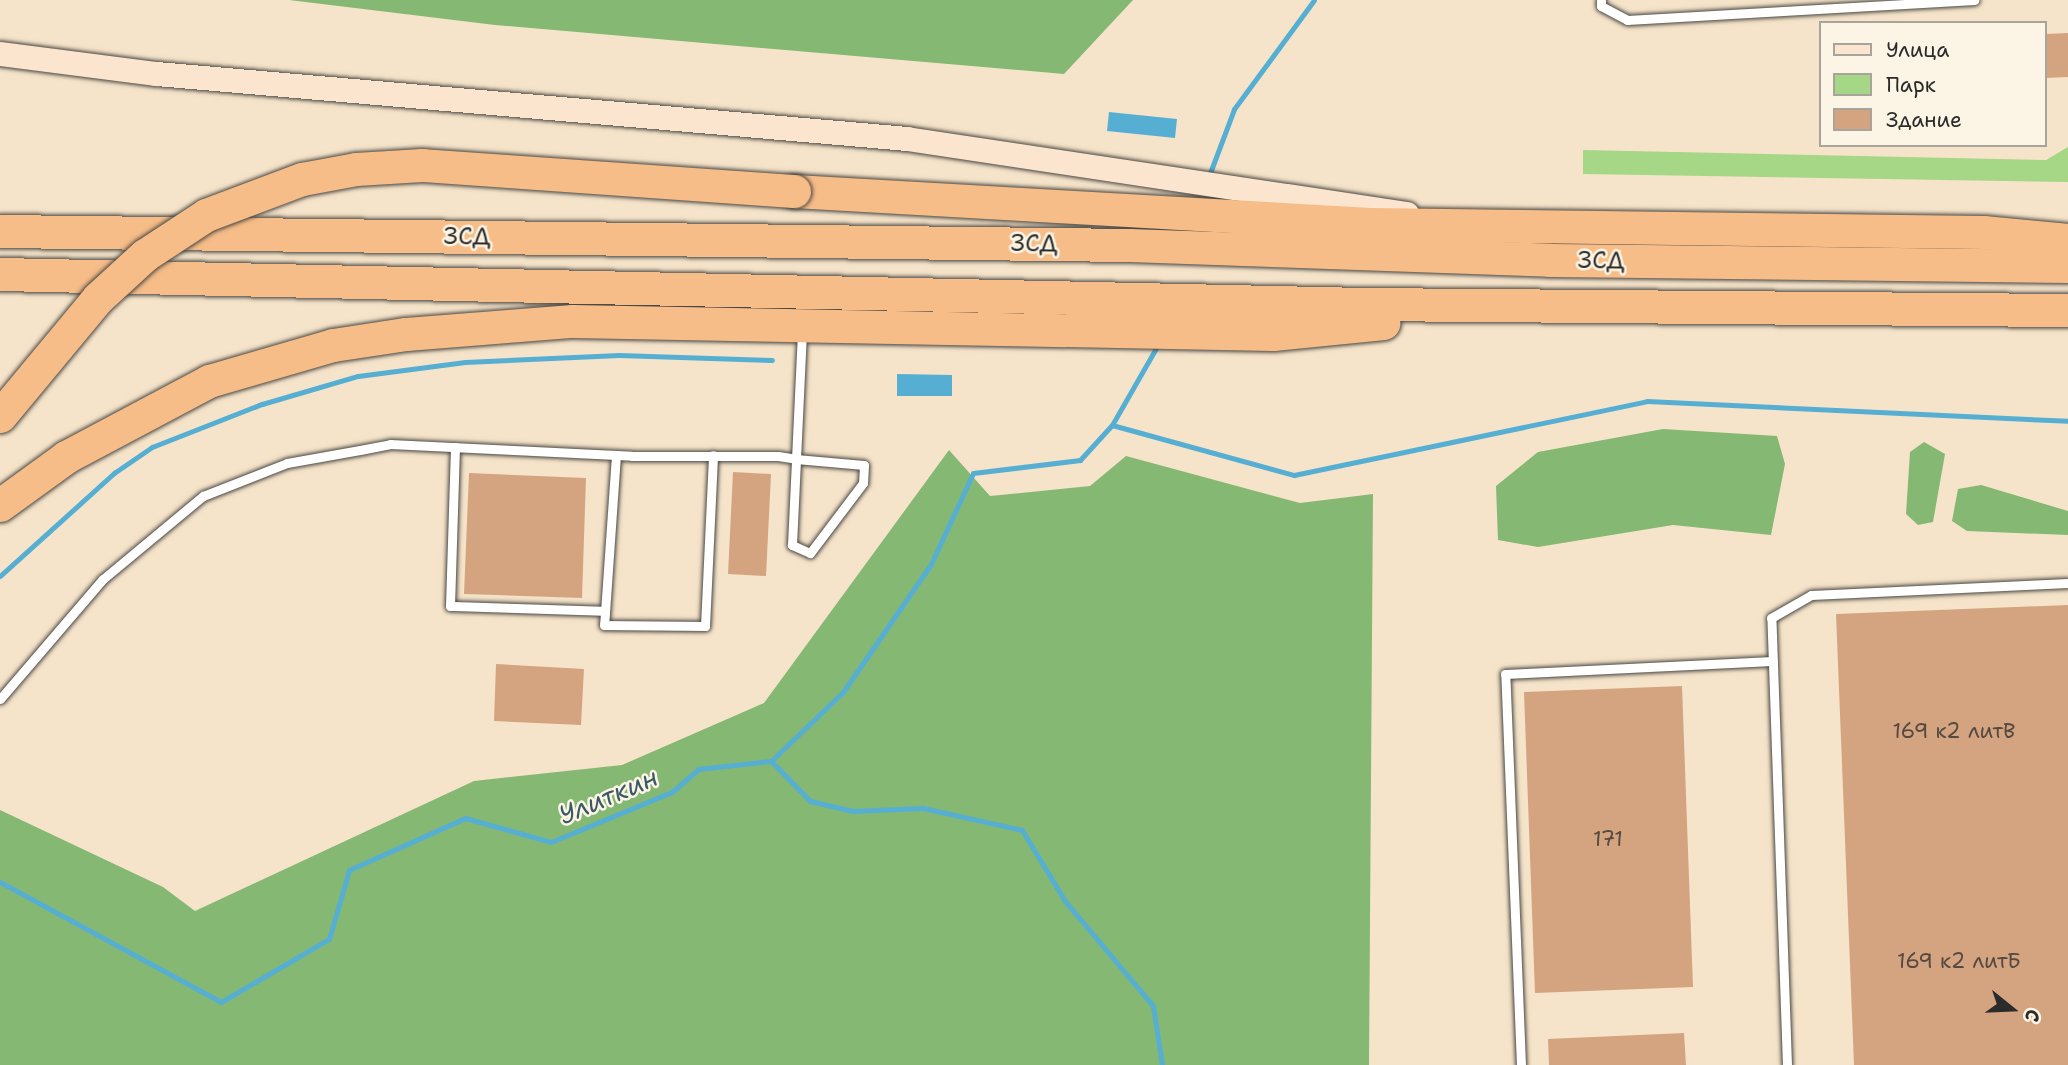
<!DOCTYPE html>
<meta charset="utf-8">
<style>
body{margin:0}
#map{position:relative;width:2068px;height:1065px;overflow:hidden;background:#f6e4ca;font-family:"Shantell Sans",sans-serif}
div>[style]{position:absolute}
.green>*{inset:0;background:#a6d786}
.forest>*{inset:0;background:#84b873}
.water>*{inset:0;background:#56afd3}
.stream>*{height:5px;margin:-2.5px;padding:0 2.5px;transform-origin:2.5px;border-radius:2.5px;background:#56afd3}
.building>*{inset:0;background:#d4a481}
.roads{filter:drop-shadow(0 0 2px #494743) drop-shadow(0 0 2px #494743)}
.lane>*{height:9px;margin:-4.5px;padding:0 4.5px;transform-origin:4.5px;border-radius:4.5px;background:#fff}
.secondary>*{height:24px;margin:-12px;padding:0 12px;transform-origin:12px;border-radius:12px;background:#fce5cf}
.highway>*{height:33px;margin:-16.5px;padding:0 16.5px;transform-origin:16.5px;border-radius:16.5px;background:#f7bd88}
.bridges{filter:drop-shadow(0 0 2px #494743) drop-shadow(0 0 2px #494743)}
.highway-bridge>*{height:33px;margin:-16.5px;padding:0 16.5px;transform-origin:16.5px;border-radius:16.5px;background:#f7bd88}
span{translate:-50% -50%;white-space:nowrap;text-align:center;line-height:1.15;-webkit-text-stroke:5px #fcf5e5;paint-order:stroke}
.number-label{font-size:21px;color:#554940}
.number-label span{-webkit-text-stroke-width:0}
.street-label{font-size:24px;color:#2b2b2b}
.water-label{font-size:26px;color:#3a5966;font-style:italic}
.legend{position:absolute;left:1819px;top:21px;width:228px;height:126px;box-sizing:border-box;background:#fcf5e5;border:2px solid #a8a49b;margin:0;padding:9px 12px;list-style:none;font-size:21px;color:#2b2b2b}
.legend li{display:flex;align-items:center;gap:14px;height:35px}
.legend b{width:35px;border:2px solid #a8a49b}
.north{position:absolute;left:1977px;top:974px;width:70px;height:70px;-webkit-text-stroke:5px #fcf5e5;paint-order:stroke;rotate:108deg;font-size:19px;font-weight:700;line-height:28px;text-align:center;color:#2b2b2b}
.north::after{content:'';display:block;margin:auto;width:24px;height:32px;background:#2b2b2b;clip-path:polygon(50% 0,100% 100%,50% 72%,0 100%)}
</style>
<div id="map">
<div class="green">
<i style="clip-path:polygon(2068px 147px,2068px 182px,1583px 174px,1583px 150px,2046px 160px)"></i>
</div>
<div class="forest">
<i style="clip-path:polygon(289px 0,1133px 0,1064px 74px,495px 25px)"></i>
<i style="clip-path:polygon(1663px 429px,1777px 436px,1785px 464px,1771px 535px,1673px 525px,1538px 547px,1498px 540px,1496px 486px,1538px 452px)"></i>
<i style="clip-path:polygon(1924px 442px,1945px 454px,1933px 522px,1918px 525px,1906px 514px,1910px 452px)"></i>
<i style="clip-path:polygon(949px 450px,990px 496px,1090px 486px,1126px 456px,1300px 503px,1373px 494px,1369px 1065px,0 1065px,0 810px,163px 887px,195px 911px,474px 781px,622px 765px,764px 703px)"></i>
<i style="clip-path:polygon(1981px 485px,2068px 511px,2068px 535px,1967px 531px,1952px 521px,1958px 489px)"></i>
</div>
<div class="water">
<i style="clip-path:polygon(1109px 112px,1177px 119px,1175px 138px,1107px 131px)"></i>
<i style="clip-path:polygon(897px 374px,952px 375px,952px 396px,897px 396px)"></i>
</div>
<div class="stream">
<i style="left:1210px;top:173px;width:68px;rotate:-69.4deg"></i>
<i style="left:1234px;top:109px;width:135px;rotate:-53.7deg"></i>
<i style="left:1112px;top:425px;width:189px;rotate:15.4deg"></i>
<i style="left:1294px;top:475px;width:361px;rotate:-11.8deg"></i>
<i style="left:1647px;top:401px;width:421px;rotate:2.7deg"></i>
<i style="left:0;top:576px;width:154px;rotate:-42.1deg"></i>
<i style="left:114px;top:473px;width:46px;rotate:-34.4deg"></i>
<i style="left:152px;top:447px;width:118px;rotate:-21.4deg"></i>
<i style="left:262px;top:404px;width:100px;rotate:-16.3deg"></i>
<i style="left:358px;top:376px;width:108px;rotate:-7.5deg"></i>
<i style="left:465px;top:362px;width:154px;rotate:-2.6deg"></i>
<i style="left:619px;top:355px;width:153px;rotate:1.9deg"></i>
<i style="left:771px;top:761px;width:56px;rotate:45.7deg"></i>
<i style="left:810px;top:801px;width:44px;rotate:13.1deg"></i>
<i style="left:853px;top:811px;width:70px;rotate:-2.5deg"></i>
<i style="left:923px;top:808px;width:101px;rotate:12.5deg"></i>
<i style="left:1022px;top:830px;width:83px;rotate:58.8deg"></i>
<i style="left:1065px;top:901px;width:137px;rotate:50deg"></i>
<i style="left:1153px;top:1006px;width:60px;rotate:81.3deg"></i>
<i style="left:0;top:882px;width:251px;rotate:28.5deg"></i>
<i style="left:221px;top:1002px;width:125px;rotate:-30.3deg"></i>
<i style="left:329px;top:939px;width:72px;rotate:-73.8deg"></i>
<i style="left:349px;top:870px;width:127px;rotate:-24.1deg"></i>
<i style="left:465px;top:818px;width:89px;rotate:15.6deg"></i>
<i style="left:551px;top:842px;width:131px;rotate:-22.5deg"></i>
<i style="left:672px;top:792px;width:35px;rotate:-41deg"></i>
<i style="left:698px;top:769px;width:73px;rotate:-6.3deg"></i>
<i style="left:771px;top:761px;width:100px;rotate:-43.8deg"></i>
<i style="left:843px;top:692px;width:155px;rotate:-55.5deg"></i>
<i style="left:931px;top:564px;width:100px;rotate:-65.2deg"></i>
<i style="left:973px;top:473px;width:108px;rotate:-6.9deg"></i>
<i style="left:1080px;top:460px;width:47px;rotate:-47.6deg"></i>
<i style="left:1112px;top:425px;width:95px;rotate:-60.2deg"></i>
</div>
<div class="building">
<i style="clip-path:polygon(2068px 33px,2068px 77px,2045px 78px,2045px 34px)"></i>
<i style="clip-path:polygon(733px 472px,771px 474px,766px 576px,728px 574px)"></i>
<i style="clip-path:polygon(469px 473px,586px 478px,582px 598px,464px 594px)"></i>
<i style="clip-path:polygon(2068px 605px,2068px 1065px,1854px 1065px,1836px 614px)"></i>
<i style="clip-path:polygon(496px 664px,584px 669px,581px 725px,494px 721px)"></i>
<i style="clip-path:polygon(1682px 686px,1693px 987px,1535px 993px,1524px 692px)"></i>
<i style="clip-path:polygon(1684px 1033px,1686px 1065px,1549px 1065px,1548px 1039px)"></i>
</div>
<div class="roads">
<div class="lane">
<i style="left:1601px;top:0;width:6px;rotate:90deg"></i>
<i style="left:1601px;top:6px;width:30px;rotate:28deg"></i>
<i style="left:1627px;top:20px;width:348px;rotate:-3.3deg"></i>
<i style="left:455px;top:447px;width:159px;rotate:91.8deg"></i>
<i style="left:450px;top:606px;width:155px;rotate:1.8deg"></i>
<i style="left:616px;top:455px;width:170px;rotate:94deg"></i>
<i style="left:604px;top:625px;width:101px;rotate:0.6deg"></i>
<i style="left:705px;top:626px;width:171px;rotate:-87.3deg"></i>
<i style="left:0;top:699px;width:158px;rotate:-49.4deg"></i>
<i style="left:103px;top:579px;width:130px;rotate:-39.7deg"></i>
<i style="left:203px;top:496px;width:90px;rotate:-21.4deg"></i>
<i style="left:287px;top:463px;width:74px;rotate:-10.1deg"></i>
<i style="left:360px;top:450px;width:31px;rotate:-11deg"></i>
<i style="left:390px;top:444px;width:242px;rotate:2.8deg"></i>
<i style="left:632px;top:456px;width:146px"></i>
<i style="left:778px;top:456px;width:18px;rotate:9deg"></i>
<i style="left:796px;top:459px;width:68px;rotate:5deg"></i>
<i style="left:864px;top:465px;width:18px;rotate:93deg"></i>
<i style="left:863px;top:483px;width:88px;rotate:127.1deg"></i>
<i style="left:810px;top:553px;width:20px;rotate:-156deg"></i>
<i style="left:792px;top:545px;width:86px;rotate:-87.3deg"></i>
<i style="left:796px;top:459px;width:127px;rotate:-87.3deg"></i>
<i style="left:1521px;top:1065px;width:391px;rotate:-92.3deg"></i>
<i style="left:1505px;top:674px;width:268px;rotate:-2.8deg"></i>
<i style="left:1787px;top:1065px;width:447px;rotate:-92deg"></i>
<i style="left:1771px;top:618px;width:46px;rotate:-29.9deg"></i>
<i style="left:1811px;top:595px;width:257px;rotate:-2.7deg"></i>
</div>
<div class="secondary">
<i style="left:0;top:54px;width:158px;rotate:7.3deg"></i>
<i style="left:157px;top:74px;width:753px;rotate:4.95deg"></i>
<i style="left:907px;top:139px;width:506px;rotate:8.53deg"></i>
</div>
<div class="highway">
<i style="left:794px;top:191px;width:577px;rotate:3.28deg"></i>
<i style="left:1370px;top:224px;width:613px;rotate:0.75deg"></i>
<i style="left:1983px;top:232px;width:85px;rotate:5.4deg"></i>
<i style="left:0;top:231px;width:1129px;rotate:0.71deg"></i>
<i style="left:1129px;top:245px;width:421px;rotate:2deg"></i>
<i style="left:1550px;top:260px;width:518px;rotate:0.66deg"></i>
<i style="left:0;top:274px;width:1364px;rotate:1.26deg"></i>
<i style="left:1364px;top:304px;width:704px;rotate:0.49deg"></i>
<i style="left:0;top:505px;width:82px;rotate:-36deg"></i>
<i style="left:66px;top:457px;width:162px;rotate:-28deg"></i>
<i style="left:209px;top:381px;width:129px;rotate:-16.2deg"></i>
<i style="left:333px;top:345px;width:74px;rotate:-8.6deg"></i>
<i style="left:406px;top:334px;width:167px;rotate:-4.5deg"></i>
<i style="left:572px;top:321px;width:701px;rotate:1.06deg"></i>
<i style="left:1273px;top:334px;width:111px;rotate:-5.7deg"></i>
</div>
</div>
<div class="bridges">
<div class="highway-bridge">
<i style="left:0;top:416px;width:153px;rotate:-50.3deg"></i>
<i style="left:98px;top:298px;width:64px;rotate:-42.5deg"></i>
<i style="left:145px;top:255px;width:73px;rotate:-33.3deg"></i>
<i style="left:206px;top:215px;width:103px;rotate:-20.6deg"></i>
<i style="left:302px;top:179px;width:55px;rotate:-10.5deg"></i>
<i style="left:356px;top:169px;width:66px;rotate:-3.5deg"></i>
<i style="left:422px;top:165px;width:373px;rotate:4deg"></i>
</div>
</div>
<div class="number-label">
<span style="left:1954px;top:731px">169 к2 литВ</span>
<span style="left:1608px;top:839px">171</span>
<span style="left:1959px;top:961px">169 к2 литБ</span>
</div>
<div class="street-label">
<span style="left:467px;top:237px;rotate:1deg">ЗСД</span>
<span style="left:1034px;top:244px;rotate:1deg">ЗСД</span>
<span style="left:1601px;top:261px;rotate:1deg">ЗСД</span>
</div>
<div class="water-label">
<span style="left:608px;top:796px;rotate:-23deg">Улиткин</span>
</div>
<ul class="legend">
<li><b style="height:9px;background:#fce5cf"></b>Улица</li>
<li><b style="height:19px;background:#a6d786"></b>Парк</li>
<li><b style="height:19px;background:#d4a481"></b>Здание</li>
</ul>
<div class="north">С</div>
</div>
